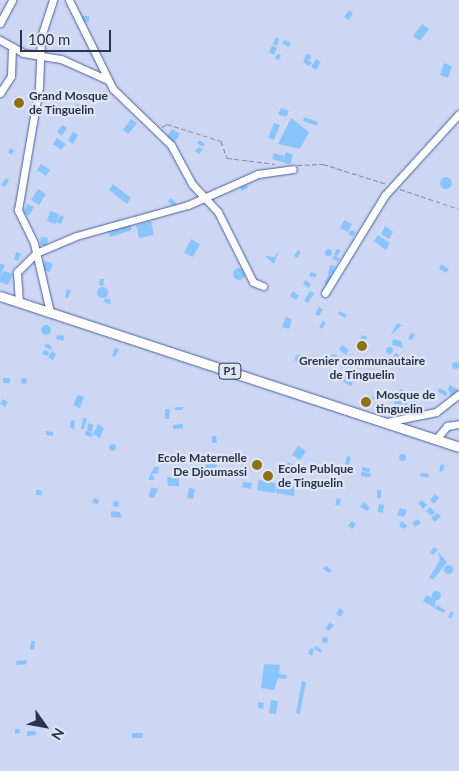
<!DOCTYPE html>
<style>
body{margin:0}
#map{position:relative;width:459px;height:771px;overflow:hidden;background:#cdd7f4;font-family:Lato,sans-serif}
div>[style]{position:absolute}
.building>*{inset:0;background:#8ac4fd}
.round{border-radius:50%}
.path>*{height:1px;margin-top:-0.5px;transform-origin:0;background:repeating-linear-gradient(90deg,#818ba7 0 5px,transparent 0 7.5px)}
.roads{filter:drop-shadow(0 0 1px #4b5e9c) drop-shadow(0 0 1px #4b5e9c)}
.minor>*{height:7px;margin:-3.5px;padding:0 3.5px;transform-origin:3.5px;border-radius:3.5px;background:#fff}
.major>*{height:9px;margin:-4.5px;padding:0 4.5px;transform-origin:4.5px;border-radius:4.5px;background:#fff}
.dots>*{width:14px;height:14px;translate:-50% -50%;box-sizing:border-box;border:2px solid #dfe5f3;border-radius:50%}
span{translate:-50% -50%;white-space:nowrap;text-align:center;line-height:1.15;-webkit-text-stroke:4.5px #dfe5f3;paint-order:stroke}
.shield-label span{padding:1px 4px;background:#dfe5f3;border:1px solid;border-radius:4px;-webkit-text-stroke-width:0}
.shield-label{font-size:11px;color:#2a344f;font-weight:700}
.poi-label{font-size:12px;color:#2a344f;font-weight:700}
.left{translate:0 -50%;text-align:left}
.right{translate:-100% -50%;text-align:right}
.north{position:absolute;left:20px;top:701px;width:50px;height:50px;-webkit-text-stroke:4px #dfe5f3;paint-order:stroke;rotate:122deg;font-size:14px;font-weight:700;line-height:20px;text-align:center;color:#2a344f}
.north::after{content:'';display:block;margin:auto;width:18px;height:22px;background:#2a344f;clip-path:polygon(50% 0,100% 100%,50% 72%,0 100%)}
.scale{position:absolute;left:20px;top:30px;width:91px;height:22px;box-sizing:border-box;border:2px solid #2a344f;border-top:0;padding-left:6px;font-size:15px;line-height:18px;white-space:nowrap;color:#2a344f;-webkit-text-stroke:4px #dfe5f3;paint-order:stroke}
</style>
<div id="map">
<div class="building">
<i style="clip-path:polygon(349px 10px,353px 13px,349px 20px,344px 17px)"></i>
<i style="clip-path:polygon(82px 16px,89px 16px,89px 22px,82px 22px)"></i>
<i style="clip-path:polygon(422px 24px,429px 29px,420px 41px,413px 36px)"></i>
<i style="clip-path:polygon(276px 37px,279px 39px,277px 46px,273px 44px)"></i>
<i style="clip-path:polygon(284px 40px,291px 43px,289px 47px,282px 44px)"></i>
<i style="clip-path:polygon(272px 45px,277px 48px,274px 55px,269px 52px)"></i>
<i style="clip-path:polygon(277px 54px,281px 55px,279px 60px,275px 59px)"></i>
<i class="round" style="left:305px;top:54px;width:6px;height:6px"></i>
<i style="clip-path:polygon(305px 58px,312px 63px,309px 66px,303px 62px)"></i>
<i style="clip-path:polygon(316px 59px,321px 62px,316px 70px,311px 67px)"></i>
<i style="clip-path:polygon(444px 63px,452px 66px,448px 78px,440px 75px)"></i>
<i style="clip-path:polygon(15px 96px,26px 101px,22px 109px,12px 105px)"></i>
<i style="clip-path:polygon(77px 104px,81px 106px,77px 113px,73px 110px)"></i>
<i style="clip-path:polygon(281px 108px,289px 111px,286px 117px,278px 114px)"></i>
<i style="clip-path:polygon(304px 117px,318px 122px,317px 126px,303px 121px)"></i>
<i style="clip-path:polygon(291px 118px,309px 132px,300px 149px,278px 144px)"></i>
<i style="clip-path:polygon(131px 119px,137px 123px,128px 134px,123px 130px)"></i>
<i style="clip-path:polygon(274px 123px,280px 125px,274px 140px,268px 138px)"></i>
<i style="clip-path:polygon(62px 125px,67px 128px,62px 136px,57px 132px)"></i>
<i style="clip-path:polygon(172px 129px,180px 134px,174px 143px,166px 139px)"></i>
<i style="clip-path:polygon(73px 132px,78px 135px,73px 144px,68px 140px)"></i>
<i style="clip-path:polygon(57px 138px,66px 144px,61px 150px,53px 144px)"></i>
<i style="clip-path:polygon(199px 140px,205px 144px,203px 147px,197px 143px)"></i>
<i style="clip-path:polygon(199px 147px,203px 149px,199px 154px,195px 151px)"></i>
<i style="clip-path:polygon(10px 148px,14px 150px,12px 155px,8px 153px)"></i>
<i style="clip-path:polygon(286px 152px,293px 155px,290px 165px,282px 162px)"></i>
<i style="clip-path:polygon(274px 153px,284px 156px,282px 162px,272px 159px)"></i>
<i style="clip-path:polygon(41px 164px,50px 170px,46px 176px,37px 170px)"></i>
<i class="round" style="left:440px;top:177px;width:12px;height:12px"></i>
<i style="clip-path:polygon(6px 178px,9px 180px,5px 187px,1px 185px)"></i>
<i style="clip-path:polygon(113px 184px,131px 198px,127px 204px,109px 190px)"></i>
<i style="clip-path:polygon(247px 185px,248px 188px,241px 191px,240px 187px)"></i>
<i style="clip-path:polygon(38px 189px,46px 194px,39px 205px,31px 200px)"></i>
<i style="clip-path:polygon(171px 198px,177px 204px,173px 207px,168px 201px)"></i>
<i style="clip-path:polygon(27px 204px,34px 207px,29px 216px,23px 213px)"></i>
<i style="clip-path:polygon(50px 211px,59px 214px,56px 224px,47px 221px)"></i>
<i style="clip-path:polygon(60px 215px,64px 217px,61px 224px,57px 222px)"></i>
<i style="clip-path:polygon(344px 220px,352px 224px,348px 232px,340px 228px)"></i>
<i style="clip-path:polygon(151px 221px,154px 235px,139px 238px,136px 225px)"></i>
<i style="clip-path:polygon(130px 224px,132px 230px,110px 237px,108px 231px)"></i>
<i style="clip-path:polygon(385px 226px,393px 232px,389px 239px,381px 234px)"></i>
<i class="round" style="left:349px;top:230px;width:6px;height:6px"></i>
<i style="clip-path:polygon(378px 235px,390px 243px,386px 250px,374px 241px)"></i>
<i style="clip-path:polygon(41px 237px,48px 238px,47px 246px,40px 245px)"></i>
<i style="clip-path:polygon(191px 239px,200px 244px,193px 257px,184px 253px)"></i>
<i class="round" style="left:324.5px;top:248.5px;width:7px;height:7px"></i>
<i style="clip-path:polygon(337px 249px,341px 250px,337px 256px,334px 254px)"></i>
<i style="clip-path:polygon(279px 250px,274px 264px,265px 256px,274px 257px)"></i>
<i style="clip-path:polygon(298px 250px,301px 252px,297px 258px,294px 256px)"></i>
<i style="clip-path:polygon(16px 252px,21px 254px,18px 261px,14px 260px)"></i>
<i style="clip-path:polygon(334px 255px,340px 259px,338px 262px,332px 258px)"></i>
<i style="clip-path:polygon(45px 261px,53px 264px,50px 272px,42px 270px)"></i>
<i style="clip-path:polygon(0 264px,5px 265px,0 277px,4px 271px,13px 274px,8px 285px,0 282px)"></i>
<i style="clip-path:polygon(441px 264px,449px 269px,446px 273px,439px 269px)"></i>
<i style="clip-path:polygon(330px 265px,335px 266px,333px 274px,328px 274px)"></i>
<i class="round" style="left:233px;top:268px;width:12px;height:12px"></i>
<i style="clip-path:polygon(311px 272px,317px 274px,315px 278px,309px 276px)"></i>
<i style="clip-path:polygon(329px 274px,333px 276px,328px 285px,324px 283px)"></i>
<i style="clip-path:polygon(100px 279px,104px 279px,103px 286px,99px 285px)"></i>
<i style="clip-path:polygon(305px 280px,311px 284px,309px 288px,303px 284px)"></i>
<i class="round" style="left:96.5px;top:286.5px;width:11px;height:11px"></i>
<i style="clip-path:polygon(67px 289px,71px 290px,68px 298px,65px 297px)"></i>
<i style="clip-path:polygon(293px 291px,299px 296px,296px 300px,290px 296px)"></i>
<i style="clip-path:polygon(310px 291px,314px 293px,308px 303px,304px 301px)"></i>
<i style="clip-path:polygon(105px 298px,111px 300px,110px 304px,104px 302px)"></i>
<i style="clip-path:polygon(319px 307px,323px 309px,319px 316px,315px 314px)"></i>
<i style="clip-path:polygon(340px 311px,347px 315px,345px 318px,338px 314px)"></i>
<i style="clip-path:polygon(286px 316px,292px 320px,289px 329px,282px 327px)"></i>
<i style="clip-path:polygon(323px 321px,326px 323px,322px 329px,319px 327px)"></i>
<i style="clip-path:polygon(397px 323px,402px 325px,391px 335px)"></i>
<i class="round" style="left:41px;top:325px;width:10px;height:10px"></i>
<i style="clip-path:polygon(411px 333px,415px 334px,412px 340px,408px 339px)"></i>
<i style="clip-path:polygon(57px 335px,64px 336px,63px 341px,56px 339px)"></i>
<i style="clip-path:polygon(362px 335px,367px 337px,365px 343px,360px 341px)"></i>
<i style="clip-path:polygon(393px 339px,401px 341px,403px 348px,392px 345px)"></i>
<i style="clip-path:polygon(46px 343px,52px 347px,51px 350px,44px 347px)"></i>
<i style="clip-path:polygon(342px 345px,349px 350px,346px 355px,339px 349px)"></i>
<i class="round" style="left:385.5px;top:346.5px;width:7px;height:7px"></i>
<i style="clip-path:polygon(115px 348px,119px 349px,115px 357px,112px 356px)"></i>
<i style="clip-path:polygon(44px 350px,49px 352px,48px 356px,42px 354px)"></i>
<i style="clip-path:polygon(52px 351px,56px 354px,53px 360px,48px 357px)"></i>
<i style="clip-path:polygon(396px 353px,399px 355px,395px 362px,391px 359px)"></i>
<i style="clip-path:polygon(332px 354px,337px 355px,335px 360px,330px 358px)"></i>
<i class="round" style="left:294.5px;top:354.5px;width:7px;height:7px"></i>
<i style="clip-path:polygon(350px 359px,355px 361px,352px 367px,347px 365px)"></i>
<i class="round" style="left:451.5px;top:361.5px;width:7px;height:7px"></i>
<i style="clip-path:polygon(334px 372px,343px 376px,338px 378px)"></i>
<i style="clip-path:polygon(347px 373px,355px 377px,351px 386px,343px 382px)"></i>
<i style="clip-path:polygon(3px 378px,10px 378px,10px 383px,3px 383px)"></i>
<i class="round" style="left:21px;top:378px;width:6px;height:6px"></i>
<i style="clip-path:polygon(450px 385px,458px 390px,452px 399px,448px 389px)"></i>
<i style="clip-path:polygon(439px 388px,447px 392px,446px 396px,438px 392px)"></i>
<i style="clip-path:polygon(403px 389px,403px 396px,399px 397px,399px 390px)"></i>
<i style="clip-path:polygon(383px 391px,387px 391px,389px 401px,384px 401px)"></i>
<i class="round" style="left:409px;top:391px;width:8px;height:8px"></i>
<i style="clip-path:polygon(78px 395px,84px 397px,80px 408px,73px 405px)"></i>
<i style="clip-path:polygon(368px 396px,374px 397px,372px 405px,367px 403px)"></i>
<i style="clip-path:polygon(3px 399px,8px 402px,5px 407px,0 404px)"></i>
<i style="clip-path:polygon(395px 399px,403px 400px,403px 405px,394px 404px)"></i>
<i class="round" style="left:409.5px;top:399.5px;width:7px;height:7px"></i>
<i style="clip-path:polygon(407px 402px,408px 409px,404px 409px,404px 403px)"></i>
<i style="clip-path:polygon(175px 407px,183px 407px,183px 410px,175px 410px)"></i>
<i style="clip-path:polygon(165px 409px,170px 409px,169px 419px,165px 419px)"></i>
<i style="clip-path:polygon(387px 409px,394px 410px,394px 414px,386px 413px)"></i>
<i style="clip-path:polygon(83px 418px,87px 418px,84px 429px,81px 429px)"></i>
<i style="clip-path:polygon(71px 420px,75px 421px,74px 429px,70px 428px)"></i>
<i style="clip-path:polygon(88px 423px,93px 425px,92px 432px,87px 431px)"></i>
<i style="clip-path:polygon(98px 424px,104px 428px,100px 438px,93px 434px)"></i>
<i style="clip-path:polygon(183px 424px,183px 428px,173px 429px,173px 425px)"></i>
<i style="clip-path:polygon(46px 431px,53px 432px,53px 436px,46px 435px)"></i>
<i style="clip-path:polygon(85px 431px,93px 433px,92px 437px,85px 435px)"></i>
<i style="clip-path:polygon(212px 436px,216px 436px,217px 443px,212px 443px)"></i>
<i class="round" style="left:108.5px;top:443.5px;width:7px;height:7px"></i>
<i style="clip-path:polygon(298px 446px,306px 451px,300px 460px,292px 455px)"></i>
<i class="round" style="left:398.5px;top:453.5px;width:7px;height:7px"></i>
<i style="clip-path:polygon(347px 456px,351px 457px,349px 465px,345px 464px)"></i>
<i style="clip-path:polygon(208px 457px,218px 460px,213px 478px,203px 475px)"></i>
<i style="clip-path:polygon(288px 462px,295px 466px,290px 475px,283px 471px)"></i>
<i style="clip-path:polygon(441px 464px,445px 465px,442px 472px,439px 471px)"></i>
<i style="clip-path:polygon(154px 467px,159px 467px,158px 473px,152px 474px,155px 480px,148px 480px)"></i>
<i style="clip-path:polygon(362px 467px,370px 468px,369px 472px,362px 471px)"></i>
<i style="clip-path:polygon(361px 472px,371px 473px,370px 477px,361px 476px)"></i>
<i style="clip-path:polygon(421px 473px,429px 474px,428px 478px,420px 476px)"></i>
<i style="clip-path:polygon(167px 477px,179px 478px,179px 486px,168px 486px)"></i>
<i style="clip-path:polygon(259px 480px,276px 483px,275px 493px,257px 490px)"></i>
<i style="clip-path:polygon(243px 482px,252px 483px,251px 489px,242px 487px)"></i>
<i style="clip-path:polygon(277px 483px,295px 486px,294px 496px,276px 493px)"></i>
<i style="clip-path:polygon(151px 487px,158px 489px,154px 498px,149px 497px)"></i>
<i style="clip-path:polygon(189px 488px,195px 489px,193px 499px,187px 498px)"></i>
<i style="clip-path:polygon(36px 490px,41px 490px,42px 495px,36px 495px)"></i>
<i style="clip-path:polygon(377px 490px,381px 490px,381px 498px,377px 498px)"></i>
<i style="clip-path:polygon(435px 494px,439px 498px,434px 504px,430px 500px)"></i>
<i style="clip-path:polygon(94px 498px,99px 500px,98px 504px,92px 503px)"></i>
<i style="clip-path:polygon(337px 498px,341px 499px,339px 506px,335px 505px)"></i>
<i style="clip-path:polygon(422px 500px,427px 505px,423px 509px,418px 503px)"></i>
<i class="round" style="left:113px;top:501px;width:6px;height:6px"></i>
<i style="clip-path:polygon(364px 502px,370px 508px,367px 511px,360px 507px)"></i>
<i style="clip-path:polygon(379px 504px,384px 505px,383px 513px,378px 512px)"></i>
<i style="clip-path:polygon(430px 507px,435px 512px,432px 516px,426px 511px)"></i>
<i style="clip-path:polygon(400px 508px,407px 510px,404px 517px,397px 515px)"></i>
<i style="clip-path:polygon(111px 511px,120px 512px,122px 518px,111px 517px)"></i>
<i style="clip-path:polygon(437px 513px,441px 516px,435px 522px,431px 518px)"></i>
<i style="clip-path:polygon(418px 519px,421px 523px,415px 527px,412px 523px)"></i>
<i style="clip-path:polygon(352px 521px,356px 524px,352px 529px,348px 526px)"></i>
<i style="clip-path:polygon(401px 521px,407px 525px,405px 529px,399px 526px)"></i>
<i style="clip-path:polygon(434px 547px,438px 550px,433px 555px,430px 552px)"></i>
<i style="clip-path:polygon(438px 552px,447px 562px,433px 580px,429px 578px,440px 560px)"></i>
<i class="round" style="left:443.5px;top:564.5px;width:9px;height:9px"></i>
<i style="clip-path:polygon(326px 566px,332px 570px,329px 573px,323px 569px)"></i>
<i class="round" style="left:431.5px;top:590.5px;width:9px;height:9px"></i>
<i style="clip-path:polygon(427px 595px,436px 600px,435px 608px,423px 601px)"></i>
<i style="clip-path:polygon(437px 605px,445px 610px,444px 613px,435px 609px)"></i>
<i style="clip-path:polygon(340px 608px,344px 612px,340px 617px,336px 614px)"></i>
<i style="clip-path:polygon(451px 611px,454px 612px,451px 619px,448px 617px)"></i>
<i style="clip-path:polygon(330px 622px,334px 625px,329px 631px,325px 629px)"></i>
<i class="round" style="left:322px;top:637px;width:6px;height:6px"></i>
<i style="clip-path:polygon(31px 641px,35px 641px,34px 650px,30px 649px)"></i>
<i style="clip-path:polygon(316px 646px,322px 650px,321px 653px,314px 649px)"></i>
<i style="clip-path:polygon(310px 648px,314px 649px,312px 656px,308px 654px)"></i>
<i style="clip-path:polygon(26px 660px,27px 664px,17px 665px,16px 661px)"></i>
<i style="clip-path:polygon(264px 664px,280px 665px,279px 674px,287px 675px,286px 679px,278px 678px,274px 690px,261px 688px)"></i>
<i style="clip-path:polygon(302px 681px,306px 682px,300px 714px,296px 713px)"></i>
<i style="clip-path:polygon(271px 700px,278px 701px,276px 714px,269px 713px)"></i>
<i style="clip-path:polygon(258px 702px,264px 703px,263px 709px,258px 708px)"></i>
<i style="clip-path:polygon(15px 729px,20px 729px,20px 733px,15px 734px)"></i>
<i style="clip-path:polygon(27px 731px,35px 731px,36px 735px,27px 736px)"></i>
<i style="clip-path:polygon(132px 733px,143px 733px,143px 738px,132px 738px)"></i>
</div>
<div class="path">
<i style="left:162px;top:127px;width:6px;rotate:-31deg"></i>
<i style="left:167px;top:124px;width:57px;rotate:17.5deg"></i>
<i style="left:221px;top:141px;width:18px;rotate:71deg"></i>
<i style="left:227px;top:158px;width:48px;rotate:7.1deg"></i>
<i style="left:297px;top:165px;width:26px;rotate:-2deg"></i>
<i style="left:323px;top:164px;width:67px;rotate:17.4deg"></i>
<i style="left:400px;top:189px;width:62px;rotate:18.7deg"></i>
</div>
<div class="roads">
<div class="minor">
<i style="left:69px;top:0;width:99px;rotate:63.7deg"></i>
<i style="left:113px;top:89px;width:81px;rotate:44deg"></i>
<i style="left:171px;top:145px;width:44px;rotate:61.7deg"></i>
<i style="left:192px;top:184px;width:38px;rotate:47deg"></i>
<i style="left:218px;top:212px;width:78px;rotate:63.4deg"></i>
<i style="left:253px;top:282px;width:11px;rotate:22deg"></i>
<i style="left:0;top:23px;width:26px;rotate:-62deg"></i>
<i style="left:0;top:40px;width:26px;rotate:29deg"></i>
<i style="left:23px;top:53px;width:38px;rotate:9deg"></i>
<i style="left:61px;top:59px;width:51px;rotate:24.1deg"></i>
<i style="left:0;top:93px;width:20px;rotate:-57deg"></i>
<i style="left:11px;top:76px;width:29px;rotate:-88deg"></i>
<i style="left:325px;top:293px;width:115px;rotate:-58.5deg"></i>
<i style="left:385px;top:195px;width:110px;rotate:-47.6deg"></i>
<i style="left:19px;top:302px;width:30px;rotate:-94deg"></i>
<i style="left:17px;top:272px;width:27px;rotate:-45deg"></i>
<i style="left:36px;top:253px;width:43px;rotate:-23deg"></i>
<i style="left:76px;top:236px;width:116px;rotate:-15.5deg"></i>
<i style="left:188px;top:205px;width:77px;rotate:-23.9deg"></i>
<i style="left:258px;top:174px;width:35px;rotate:-8deg"></i>
<i style="left:50px;top:312px;width:71px;rotate:-103.1deg"></i>
<i style="left:34px;top:243px;width:37px;rotate:-116deg"></i>
<i style="left:18px;top:210px;width:125px;rotate:-80.3deg"></i>
<i style="left:39px;top:87px;width:50px;rotate:-87.7deg"></i>
<i style="left:41px;top:37px;width:39px;rotate:-72deg"></i>
<i style="left:387px;top:422px;width:50px;rotate:-11.5deg"></i>
<i style="left:436px;top:412px;width:29px;rotate:-38deg"></i>
<i style="left:437px;top:438px;width:16px;rotate:-50deg"></i>
<i style="left:447px;top:426px;width:12px;rotate:-9deg"></i>
</div>
<div class="major">
<i style="left:0;top:296px;width:483px;rotate:18.2deg"></i>
</div>
</div>
<div class="dots">
<i style="left:19px;top:103px;background:#8e7115"></i>
<i style="left:362px;top:346px;background:#8e7115"></i>
<i style="left:366px;top:402px;background:#8e7115"></i>
<i style="left:257px;top:465px;background:#8e7115"></i>
<i style="left:268px;top:476px;background:#8e7115"></i>
</div>
<div class="shield-label">
<span style="left:230px;top:371px">P1</span>
</div>
<div class="poi-label">
<span class="left" style="left:29px;top:103px">Grand Mosque<br>de Tinguelin</span>
<span style="left:362px;top:368px">Grenier communautaire<br>de Tinguelin</span>
<span class="left" style="left:376px;top:402px">Mosque de<br>tinguelin</span>
<span class="right" style="left:247px;top:465px">Ecole Maternelle<br>De Djoumassi</span>
<span class="left" style="left:278px;top:476px">Ecole Publque<br>de Tinguelin</span>
</div>
<div class="north">N</div>
<div class="scale">100 m</div>
</div>
